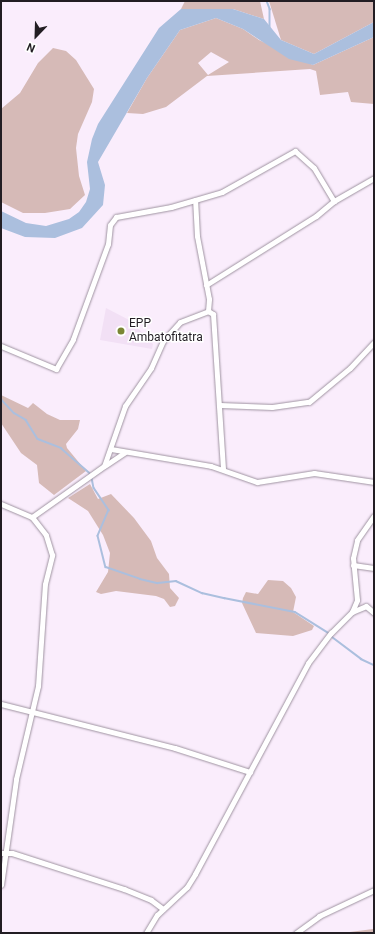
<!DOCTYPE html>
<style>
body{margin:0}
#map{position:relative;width:375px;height:934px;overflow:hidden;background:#faedfc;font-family:Roboto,sans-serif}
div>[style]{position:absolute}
.built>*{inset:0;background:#f2e0f5}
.green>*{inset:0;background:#d6bab7}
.water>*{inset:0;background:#abbfde}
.stream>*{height:1.5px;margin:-0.75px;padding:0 0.75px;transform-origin:0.75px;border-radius:0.75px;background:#abbfde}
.roads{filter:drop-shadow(0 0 1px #9f93a1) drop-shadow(0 0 1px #9f93a1)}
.minor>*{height:5px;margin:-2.5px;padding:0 2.5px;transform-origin:2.5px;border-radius:2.5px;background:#fff}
.dots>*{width:11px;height:11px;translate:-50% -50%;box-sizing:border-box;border:2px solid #fff;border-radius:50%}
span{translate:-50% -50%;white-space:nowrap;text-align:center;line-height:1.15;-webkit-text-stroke:3px #fff;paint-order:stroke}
.poi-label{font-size:12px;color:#221d23}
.left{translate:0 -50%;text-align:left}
.frame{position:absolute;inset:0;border:2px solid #221d23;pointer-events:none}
.north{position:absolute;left:16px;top:16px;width:40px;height:40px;-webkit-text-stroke:3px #fff;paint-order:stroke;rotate:203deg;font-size:11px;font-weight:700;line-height:16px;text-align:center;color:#221d23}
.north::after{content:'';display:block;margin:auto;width:14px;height:18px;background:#221d23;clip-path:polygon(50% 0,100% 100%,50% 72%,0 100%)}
</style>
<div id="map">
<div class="built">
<i style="clip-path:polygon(106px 308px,131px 321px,153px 344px,152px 349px,100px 340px)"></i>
</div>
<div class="green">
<i style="clip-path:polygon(185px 1px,260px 1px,264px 19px,233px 9px,181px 9px)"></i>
<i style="clip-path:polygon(269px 1px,374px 1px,374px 22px,314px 54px,281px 40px)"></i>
<i style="clip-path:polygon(evenodd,216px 18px,243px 29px,259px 40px,313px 65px,374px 37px,374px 104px,351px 102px,348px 92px,320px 95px,316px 71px,310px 69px,207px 76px,166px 107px,143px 114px,127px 113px,147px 78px,180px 30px,216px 18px,211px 52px,229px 62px,208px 75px,198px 63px,211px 52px)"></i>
<i style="clip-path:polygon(53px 48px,66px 51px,76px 60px,94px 89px,92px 102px,78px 134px,76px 148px,79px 176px,85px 195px,70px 209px,45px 213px,23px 213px,1px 202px,1px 109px,20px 93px,38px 63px)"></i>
<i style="clip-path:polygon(1px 395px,28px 408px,33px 403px,47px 414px,60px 420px,80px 420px,78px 429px,66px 444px,67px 448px,86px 471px,54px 495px,39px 483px,37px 465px,21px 453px,1px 423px)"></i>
<i style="clip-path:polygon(90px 484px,98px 499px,111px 494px,134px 518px,151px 541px,157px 558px,169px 574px,170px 588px,179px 598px,175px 606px,170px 607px,164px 599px,156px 596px,116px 591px,101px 594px,96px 592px,108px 572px,110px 553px,103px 535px,88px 511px,68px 498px)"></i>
<i style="clip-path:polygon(268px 580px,283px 581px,291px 588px,296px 597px,293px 612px,314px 626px,312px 630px,293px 636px,256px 633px,242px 603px,243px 598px,246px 592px,258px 594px)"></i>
<i style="clip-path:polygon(373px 929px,374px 933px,342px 933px)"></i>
</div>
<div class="water">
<i style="clip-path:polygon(181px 9px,233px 9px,264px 19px,281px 40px,314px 54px,374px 22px,374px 37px,313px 65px,289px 59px,243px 29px,216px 18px,180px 30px,147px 78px,98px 162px,105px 185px,103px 205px,82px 228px,55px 238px,25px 237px,1px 228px,1px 211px,26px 223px,46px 226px,69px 219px,79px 212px,86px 202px,90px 189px,87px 162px,92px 139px,98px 124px,159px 28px)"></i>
</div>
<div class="stream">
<i style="left:267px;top:1px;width:9px;rotate:69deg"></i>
<i style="left:270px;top:9px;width:18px;rotate:90deg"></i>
<i style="left:1px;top:399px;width:19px;rotate:47deg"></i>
<i style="left:14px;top:413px;width:14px;rotate:30deg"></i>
<i style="left:26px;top:420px;width:22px;rotate:58deg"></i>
<i style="left:38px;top:439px;width:25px;rotate:21deg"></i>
<i style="left:61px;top:448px;width:38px;rotate:41deg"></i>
<i style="left:92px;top:478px;width:10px;rotate:79deg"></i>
<i style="left:94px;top:488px;width:27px;rotate:56deg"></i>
<i style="left:109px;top:510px;width:28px;rotate:113deg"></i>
<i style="left:98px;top:536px;width:32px;rotate:76deg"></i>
<i style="left:106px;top:567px;width:36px;rotate:19deg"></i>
<i style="left:140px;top:579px;width:18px;rotate:13deg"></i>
<i style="left:158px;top:583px;width:18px;rotate:-6deg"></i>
<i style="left:176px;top:581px;width:29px;rotate:25deg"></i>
<i style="left:202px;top:593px;width:23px;rotate:13deg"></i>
<i style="left:224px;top:598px;width:72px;rotate:11.2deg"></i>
<i style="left:295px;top:612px;width:39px;rotate:32deg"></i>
<i style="left:331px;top:636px;width:38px;rotate:37deg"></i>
<i style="left:361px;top:659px;width:14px;rotate:25deg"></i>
</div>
<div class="roads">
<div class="minor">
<i style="left:206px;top:285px;width:130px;rotate:-32.1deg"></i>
<i style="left:316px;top:216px;width:23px;rotate:-40deg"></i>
<i style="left:334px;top:201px;width:46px;rotate:-29.9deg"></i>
<i style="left:208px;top:311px;width:6px;rotate:31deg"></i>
<i style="left:213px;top:314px;width:155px;rotate:86.3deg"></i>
<i style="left:1px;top:346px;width:60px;rotate:22.7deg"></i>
<i style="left:56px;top:369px;width:34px;rotate:-60deg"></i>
<i style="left:73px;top:339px;width:101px;rotate:-69.8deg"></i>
<i style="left:108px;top:244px;width:19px;rotate:-84deg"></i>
<i style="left:110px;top:225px;width:10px;rotate:-53deg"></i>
<i style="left:116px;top:217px;width:56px;rotate:-10.3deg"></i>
<i style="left:171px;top:207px;width:53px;rotate:-16.4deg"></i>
<i style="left:222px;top:192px;width:84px;rotate:-29.3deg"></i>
<i style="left:295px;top:151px;width:25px;rotate:42deg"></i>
<i style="left:314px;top:168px;width:39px;rotate:59deg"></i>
<i style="left:220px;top:405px;width:52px;rotate:2.2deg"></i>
<i style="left:272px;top:407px;width:37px;rotate:-8deg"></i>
<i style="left:309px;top:402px;width:53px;rotate:-39.7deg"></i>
<i style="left:350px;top:368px;width:35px;rotate:-47deg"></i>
<i style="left:111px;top:449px;width:101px;rotate:9.6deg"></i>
<i style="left:211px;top:466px;width:49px;rotate:19.2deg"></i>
<i style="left:257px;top:482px;width:58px;rotate:-9deg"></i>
<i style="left:314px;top:473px;width:61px;rotate:8.5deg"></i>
<i style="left:106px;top:465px;width:23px;rotate:-34deg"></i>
<i style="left:1px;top:504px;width:34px;rotate:23deg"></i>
<i style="left:353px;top:565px;width:21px;rotate:8deg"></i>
<i style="left:352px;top:612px;width:15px;rotate:-23deg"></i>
<i style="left:366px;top:606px;width:11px;rotate:41deg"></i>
<i style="left:1px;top:704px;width:179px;rotate:14.2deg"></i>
<i style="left:175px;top:748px;width:79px;rotate:17.7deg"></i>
<i style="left:1px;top:853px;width:11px"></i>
<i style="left:12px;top:853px;width:118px;rotate:17.8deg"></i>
<i style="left:124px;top:889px;width:29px;rotate:22deg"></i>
<i style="left:151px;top:900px;width:15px;rotate:37deg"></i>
<i style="left:1px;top:885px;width:107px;rotate:-81.9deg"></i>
<i style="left:16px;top:779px;width:96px;rotate:-76.7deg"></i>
<i style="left:38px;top:686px;width:102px;rotate:-86.1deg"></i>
<i style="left:45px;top:584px;width:30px;rotate:-76deg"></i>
<i style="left:52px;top:555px;width:21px;rotate:-107deg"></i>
<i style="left:46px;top:535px;width:23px;rotate:-128deg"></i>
<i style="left:32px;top:517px;width:88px;rotate:-35.3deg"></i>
<i style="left:104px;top:466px;width:64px;rotate:-70.7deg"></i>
<i style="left:125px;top:406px;width:46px;rotate:-55.6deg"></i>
<i style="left:151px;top:368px;width:30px;rotate:-66deg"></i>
<i style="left:163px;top:341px;width:25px;rotate:-48deg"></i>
<i style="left:180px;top:322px;width:30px;rotate:-21deg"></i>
<i style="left:208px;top:311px;width:12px;rotate:-85deg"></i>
<i style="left:209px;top:299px;width:64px;rotate:-100.8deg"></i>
<i style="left:197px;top:236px;width:36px;rotate:-93deg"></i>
<i style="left:146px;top:933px;width:21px;rotate:-59deg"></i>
<i style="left:157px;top:915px;width:41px;rotate:-43deg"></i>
<i style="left:187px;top:887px;width:15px;rotate:-58deg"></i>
<i style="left:195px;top:874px;width:239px;rotate:-61.8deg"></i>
<i style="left:308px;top:663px;width:38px;rotate:-53deg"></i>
<i style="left:331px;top:633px;width:30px;rotate:-45deg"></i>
<i style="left:352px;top:612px;width:13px;rotate:-67deg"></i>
<i style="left:357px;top:600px;width:42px;rotate:-95.4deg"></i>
<i style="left:353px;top:558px;width:18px;rotate:-77deg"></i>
<i style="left:357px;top:540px;width:29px;rotate:-55deg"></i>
<i style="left:296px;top:933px;width:29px;rotate:-36deg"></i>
<i style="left:319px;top:916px;width:61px;rotate:-25.3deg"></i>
</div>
</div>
<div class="dots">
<i style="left:121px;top:331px;background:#7a8634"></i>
</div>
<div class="poi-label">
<span class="left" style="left:129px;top:331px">EPP<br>Ambatofitatra</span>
</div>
<div class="frame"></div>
<div class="north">N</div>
</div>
